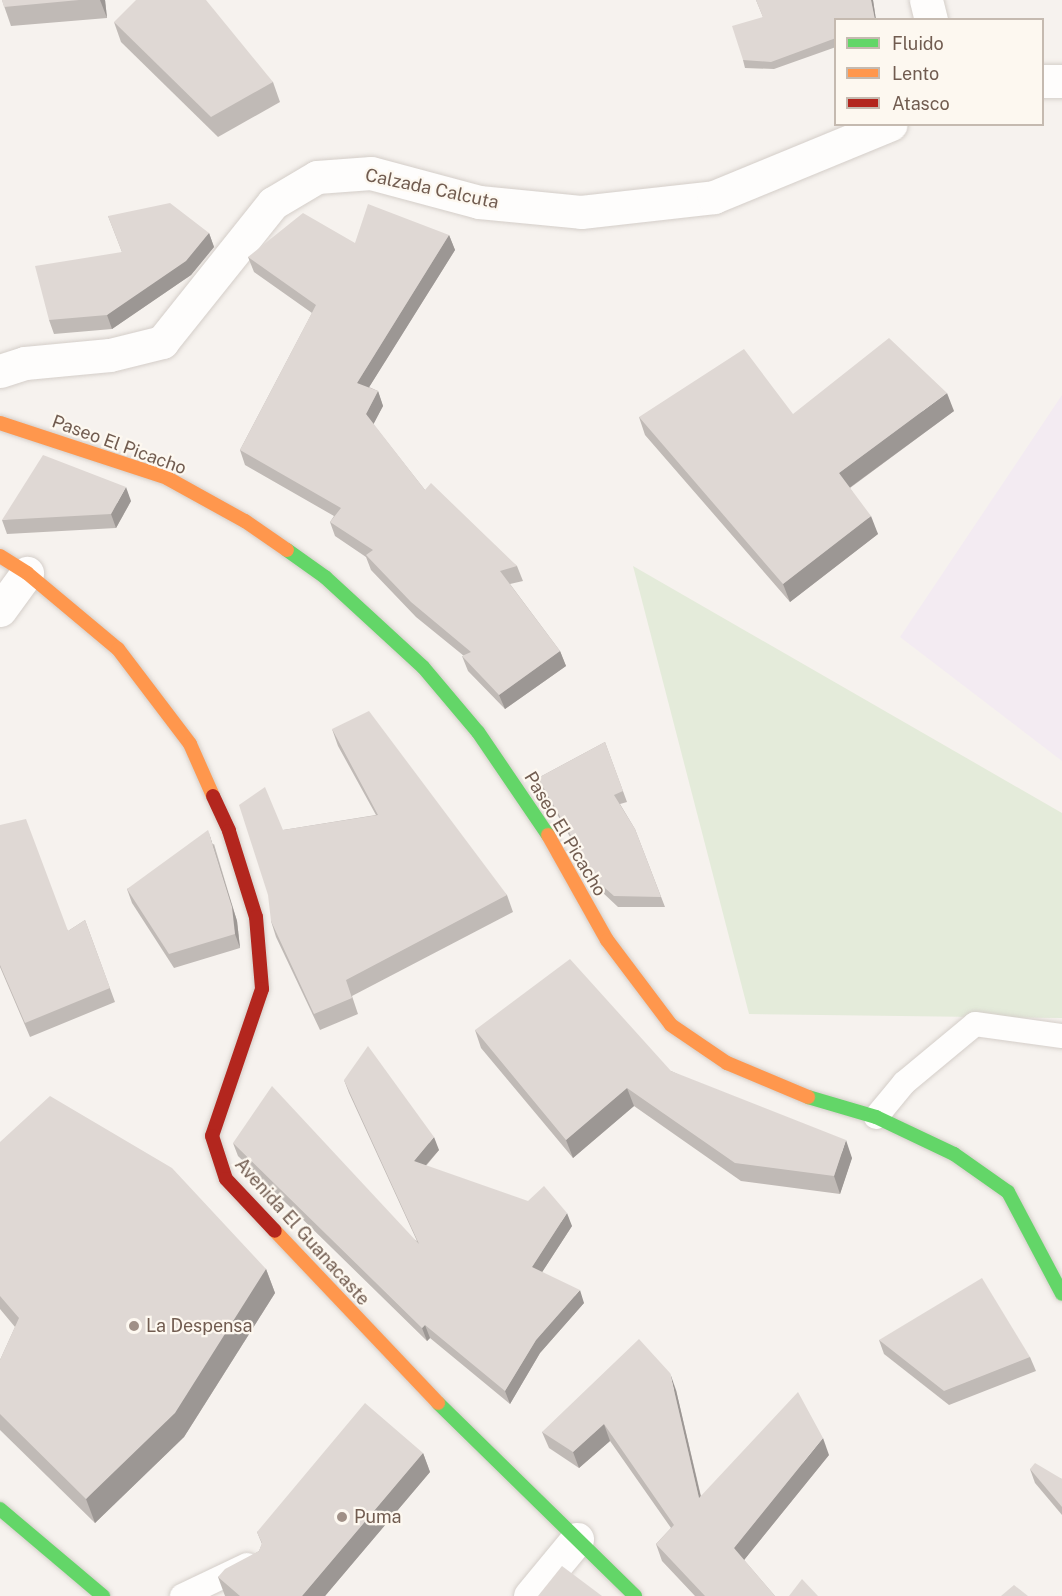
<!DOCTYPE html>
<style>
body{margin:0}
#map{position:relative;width:1062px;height:1596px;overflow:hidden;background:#f6f2ee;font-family:"Public Sans",sans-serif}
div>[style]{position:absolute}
.education>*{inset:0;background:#f3ebf2}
.green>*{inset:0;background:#e4ebda}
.roads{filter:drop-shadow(0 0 2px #d4cec9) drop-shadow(0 0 2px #d4cec9)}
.lane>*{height:24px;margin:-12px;padding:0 12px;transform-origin:12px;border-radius:12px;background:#fefdfc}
.street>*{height:33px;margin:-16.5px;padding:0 16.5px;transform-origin:16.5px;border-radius:16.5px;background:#fefdfc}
.fast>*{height:14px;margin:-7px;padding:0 7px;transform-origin:7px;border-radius:7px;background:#63d668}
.slow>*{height:14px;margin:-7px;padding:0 7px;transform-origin:7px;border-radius:7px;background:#ff974d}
.jam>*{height:14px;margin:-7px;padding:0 7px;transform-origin:7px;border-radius:7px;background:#b3261e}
.wall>*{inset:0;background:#c0bab6}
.shaded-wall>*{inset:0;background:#9c9794}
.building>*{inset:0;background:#dfd8d4}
.dots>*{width:16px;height:16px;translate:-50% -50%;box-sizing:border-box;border:3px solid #fdf8f0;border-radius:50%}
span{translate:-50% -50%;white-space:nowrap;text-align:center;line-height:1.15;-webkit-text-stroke:4.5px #fdf8f0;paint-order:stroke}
.street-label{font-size:18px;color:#715c50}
.poi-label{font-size:18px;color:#715c50}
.left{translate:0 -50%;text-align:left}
.legend{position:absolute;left:834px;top:18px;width:210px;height:108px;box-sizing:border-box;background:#fdf8f0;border:2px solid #c5bab0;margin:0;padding:8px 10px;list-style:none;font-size:18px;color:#715c50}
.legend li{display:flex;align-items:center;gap:12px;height:30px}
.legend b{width:30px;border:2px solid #c5bab0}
</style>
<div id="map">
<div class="education">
<i style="clip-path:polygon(1062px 395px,1062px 761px,900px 637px)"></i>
</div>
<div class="green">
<i style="clip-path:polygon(633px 566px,1062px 813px,1062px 1018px,749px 1014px)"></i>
</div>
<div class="roads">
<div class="lane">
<i style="left:876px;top:1117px;width:44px;rotate:-50.5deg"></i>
<i style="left:904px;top:1083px;width:92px;rotate:-39.7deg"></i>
<i style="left:975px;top:1024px;width:88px;rotate:7.9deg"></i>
<i style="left:182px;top:1596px;width:72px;rotate:-25.5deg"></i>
</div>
<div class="street">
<i style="left:926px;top:0;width:21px;rotate:76deg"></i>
<i style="left:1042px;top:81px;width:20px"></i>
<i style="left:0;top:371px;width:26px;rotate:-18deg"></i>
<i style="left:25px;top:363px;width:85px;rotate:-5.4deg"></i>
<i style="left:110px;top:355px;width:54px;rotate:-14deg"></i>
<i style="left:162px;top:342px;width:178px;rotate:-51.4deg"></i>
<i style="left:273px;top:203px;width:51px;rotate:-30.6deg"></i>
<i style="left:317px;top:177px;width:54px;rotate:-4.2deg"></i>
<i style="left:371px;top:173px;width:112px;rotate:15deg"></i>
<i style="left:479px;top:202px;width:102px;rotate:5.6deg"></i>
<i style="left:581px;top:212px;width:134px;rotate:-6.4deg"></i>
<i style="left:714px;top:197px;width:191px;rotate:-22.4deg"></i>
<i style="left:0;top:610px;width:46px;rotate:-53.9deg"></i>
<i style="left:530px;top:1596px;width:74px;rotate:-50.5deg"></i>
</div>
<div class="fast">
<i style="left:287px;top:550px;width:47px;rotate:35.4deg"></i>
<i style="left:325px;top:577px;width:133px;rotate:42.6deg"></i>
<i style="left:423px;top:667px;width:85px;rotate:49.8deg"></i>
<i style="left:478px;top:732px;width:125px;rotate:55.8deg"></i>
<i style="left:808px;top:1097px;width:71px;rotate:16.4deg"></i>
<i style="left:876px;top:1117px;width:86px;rotate:25.4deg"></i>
<i style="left:954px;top:1154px;width:66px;rotate:35.1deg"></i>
<i style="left:1008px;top:1192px;width:115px;rotate:62.1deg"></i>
<i style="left:438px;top:1403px;width:276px;rotate:44.4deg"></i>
<i style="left:0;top:1509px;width:135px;rotate:40.2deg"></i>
</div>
<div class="slow">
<i style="left:0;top:423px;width:176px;rotate:18.2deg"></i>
<i style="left:167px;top:478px;width:89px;rotate:28.9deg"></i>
<i style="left:245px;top:521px;width:51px;rotate:34.6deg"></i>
<i style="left:0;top:556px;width:32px;rotate:32deg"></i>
<i style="left:27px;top:573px;width:119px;rotate:39.9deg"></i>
<i style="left:118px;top:649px;width:119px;rotate:52.8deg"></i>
<i style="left:190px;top:744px;width:57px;rotate:66.1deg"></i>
<i style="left:548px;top:835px;width:120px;rotate:60.7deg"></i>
<i style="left:607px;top:940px;width:106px;rotate:53deg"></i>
<i style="left:671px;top:1025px;width:68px;rotate:34.2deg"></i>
<i style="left:727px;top:1063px;width:88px;rotate:22.8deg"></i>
<i style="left:275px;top:1231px;width:237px;rotate:46.5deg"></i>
</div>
<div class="jam">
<i style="left:213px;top:796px;width:38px;rotate:65deg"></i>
<i style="left:229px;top:831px;width:90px;rotate:72.6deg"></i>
<i style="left:256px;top:917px;width:72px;rotate:85.2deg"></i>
<i style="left:262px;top:989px;width:155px;rotate:108.8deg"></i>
<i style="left:212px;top:1136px;width:45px;rotate:72deg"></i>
<i style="left:226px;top:1179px;width:71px;rotate:46.7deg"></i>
</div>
</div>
<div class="wall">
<i style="clip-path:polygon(2px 0,105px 0,107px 18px,11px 26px)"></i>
<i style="clip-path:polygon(756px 0,873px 0,876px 20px,836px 20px,836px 47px,774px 69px,745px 68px,743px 60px,763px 17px)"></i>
<i style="clip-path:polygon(114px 22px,273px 82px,280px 102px,218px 137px,121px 42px)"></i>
<i style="clip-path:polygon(108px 216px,209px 233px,214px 247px,191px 275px,112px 329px,54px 334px,49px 320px,122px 252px)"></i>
<i style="clip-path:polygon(449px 235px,455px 250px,369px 387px,378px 391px,383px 406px,373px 424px,425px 490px,517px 566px,523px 581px,510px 584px,560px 651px,566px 666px,505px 709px,468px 671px,462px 656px,464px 656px,416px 617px,371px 570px,366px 557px,335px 536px,330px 522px,334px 516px,245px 465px,240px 450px,312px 313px,254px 272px,248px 257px,355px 243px)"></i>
<i style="clip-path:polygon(954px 411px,850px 488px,878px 534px,790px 602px,645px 435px,639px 417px)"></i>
<i style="clip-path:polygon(131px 501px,116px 528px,7px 534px,2px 520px)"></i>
<i style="clip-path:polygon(332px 729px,507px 895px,513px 912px,352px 996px,358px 1014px,320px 1030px,276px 937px,271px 921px,283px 830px,376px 815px,338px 746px)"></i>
<i style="clip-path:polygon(605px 742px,627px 802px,620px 804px,635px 829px,665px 907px,618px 907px,601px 891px,542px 788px,538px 778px)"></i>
<i style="clip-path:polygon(0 825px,68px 931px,85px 920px,115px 1002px,30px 1037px,0 967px)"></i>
<i style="clip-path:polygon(214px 844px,237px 921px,240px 948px,174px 968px,132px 903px,127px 889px)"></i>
<i style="clip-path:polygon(475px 1030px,671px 1071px,852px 1158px,840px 1194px,741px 1181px,634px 1106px,573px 1158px,481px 1048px)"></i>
<i style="clip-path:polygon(344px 1080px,439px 1150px,426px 1166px,572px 1226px,542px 1272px,584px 1303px,540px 1353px,510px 1404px,430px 1338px,427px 1341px,238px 1156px,233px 1143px,417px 1241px,349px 1093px)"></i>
<i style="clip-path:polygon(0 1142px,266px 1269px,275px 1293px,184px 1437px,95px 1523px,0 1430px,0 1360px,15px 1327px,0 1309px)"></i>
<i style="clip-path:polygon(879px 1340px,1030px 1357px,1036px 1371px,949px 1405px,884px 1354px)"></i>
<i style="clip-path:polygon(676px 1390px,701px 1496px,829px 1455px,744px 1560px,775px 1596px,695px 1596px,662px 1561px,656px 1544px,671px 1528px,610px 1441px,579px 1468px,549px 1448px,542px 1432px)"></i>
<i style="clip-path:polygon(423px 1453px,430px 1472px,325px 1596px,225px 1596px,218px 1577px,259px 1551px,262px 1544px,257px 1532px)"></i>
<i style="clip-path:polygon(1030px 1469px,1062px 1479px,1062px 1515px,1035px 1483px)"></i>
</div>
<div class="shaded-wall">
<i style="clip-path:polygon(100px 0,105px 0,107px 18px)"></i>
<i style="clip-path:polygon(871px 0,873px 0,876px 20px,875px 20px)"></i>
<i style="clip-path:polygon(209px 233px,214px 247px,191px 275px,112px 329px,107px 315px)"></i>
<i style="clip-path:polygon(449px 235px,455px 250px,363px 397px,357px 383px)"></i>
<i style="clip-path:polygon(378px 391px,383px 406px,371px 429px,366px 414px)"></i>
<i style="clip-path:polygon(947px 393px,954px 411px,845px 491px,839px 473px)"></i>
<i style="clip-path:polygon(126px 487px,131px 501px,116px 528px,111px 514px)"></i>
<i style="clip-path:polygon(871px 516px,878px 534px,790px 602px,783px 584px)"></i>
<i style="clip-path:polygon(560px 651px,566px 666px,505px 709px,499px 695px)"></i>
<i style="clip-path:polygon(208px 830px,237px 921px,240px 948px,235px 934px)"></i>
<i style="clip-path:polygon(627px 1088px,634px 1106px,573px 1158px,566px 1140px)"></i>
<i style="clip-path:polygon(434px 1137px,439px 1150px,418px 1174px,414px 1161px)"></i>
<i style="clip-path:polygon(846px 1140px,852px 1158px,840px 1194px,834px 1176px)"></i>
<i style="clip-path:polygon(567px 1213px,572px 1226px,537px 1280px,532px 1267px)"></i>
<i style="clip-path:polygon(266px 1269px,275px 1293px,184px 1437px,95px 1523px,86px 1499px)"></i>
<i style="clip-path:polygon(580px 1290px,584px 1303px,540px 1353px,510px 1404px,505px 1391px,536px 1340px)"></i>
<i style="clip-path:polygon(425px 1325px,430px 1338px,427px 1341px,422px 1328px)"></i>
<i style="clip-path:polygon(670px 1373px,676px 1390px,705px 1515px,699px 1498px)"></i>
<i style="clip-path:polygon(604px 1424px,610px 1441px,579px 1468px,573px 1452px)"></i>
<i style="clip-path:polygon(823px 1438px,829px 1455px,740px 1565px,734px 1548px)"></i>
<i style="clip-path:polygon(423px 1453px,430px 1472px,325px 1596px,302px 1596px)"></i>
</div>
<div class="building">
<i style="clip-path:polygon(2px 0,79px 0,4px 7px)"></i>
<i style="clip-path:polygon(136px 0,206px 0,273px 82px,211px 117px,114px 22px)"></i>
<i style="clip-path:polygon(756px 0,871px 0,875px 20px,836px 20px,836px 38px,771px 62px,743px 60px,732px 26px,763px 17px)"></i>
<i style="clip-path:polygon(170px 203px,209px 233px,186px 261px,107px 315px,49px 320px,35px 266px,122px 252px,108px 216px)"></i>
<i style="clip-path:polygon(368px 204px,449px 235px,357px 383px,378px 391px,366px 414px,425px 490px,431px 483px,517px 566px,500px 571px,560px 651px,499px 695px,462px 656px,471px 652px,411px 602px,366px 555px,373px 550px,330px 522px,341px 508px,240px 450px,316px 305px,248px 257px,303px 213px,355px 243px)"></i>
<i style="clip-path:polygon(889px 338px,947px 393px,839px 473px,871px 516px,783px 584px,639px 417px,744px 349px,793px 414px)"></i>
<i style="clip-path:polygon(43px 455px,126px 487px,111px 514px,2px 520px)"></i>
<i style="clip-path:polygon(369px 711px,507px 895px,346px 980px,352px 998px,314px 1014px,271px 921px,268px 895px,239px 805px,265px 787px,283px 830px,378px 815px,332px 729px)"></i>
<i style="clip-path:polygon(605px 742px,623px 791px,614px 795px,635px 829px,661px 897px,614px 896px,597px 881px,538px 778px)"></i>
<i style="clip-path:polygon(26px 819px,68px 931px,85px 920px,110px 988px,25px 1023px,0 965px,0 825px)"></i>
<i style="clip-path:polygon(208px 830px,232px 907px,235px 934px,169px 954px,127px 889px)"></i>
<i style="clip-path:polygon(570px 959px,671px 1071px,846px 1140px,834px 1176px,735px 1163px,627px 1088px,566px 1140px,475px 1030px)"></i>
<i style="clip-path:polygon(368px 1046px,434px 1137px,414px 1161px,528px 1201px,544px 1186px,567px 1213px,532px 1267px,580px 1290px,536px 1340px,505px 1391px,425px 1325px,422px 1328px,233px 1143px,272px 1086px,419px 1244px,344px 1080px)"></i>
<i style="clip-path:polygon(50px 1096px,172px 1168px,266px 1269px,175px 1413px,86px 1499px,0 1414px,0 1360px,19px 1318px,0 1296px,0 1142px)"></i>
<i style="clip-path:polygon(982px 1278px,1030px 1357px,944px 1391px,879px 1340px)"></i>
<i style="clip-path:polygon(639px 1339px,670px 1373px,699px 1498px,798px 1392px,823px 1438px,734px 1548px,775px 1596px,705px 1596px,656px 1544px,674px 1525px,604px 1424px,573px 1452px,542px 1432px)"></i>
<i style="clip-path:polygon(365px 1403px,423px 1453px,302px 1596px,240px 1596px,218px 1577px,225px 1569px,259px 1551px,262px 1543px,257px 1532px)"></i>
<i style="clip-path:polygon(1035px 1463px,1062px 1479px,1062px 1507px,1030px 1469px)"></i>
<i style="clip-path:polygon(562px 1566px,602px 1596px,538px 1596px)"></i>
<i style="clip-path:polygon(802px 1579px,818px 1596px,789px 1596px)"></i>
<i style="clip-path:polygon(1014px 1585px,1028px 1596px,1001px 1596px)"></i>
</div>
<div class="dots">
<i style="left:134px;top:1326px;background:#a09087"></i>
<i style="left:342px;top:1517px;background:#a09087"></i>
</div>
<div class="street-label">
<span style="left:432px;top:189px;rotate:12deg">Calzada Calcuta</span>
<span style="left:119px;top:445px;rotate:20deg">Paseo El Picacho</span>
<span style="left:565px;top:834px;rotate:59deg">Paseo El Picacho</span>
<span style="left:302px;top:1232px;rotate:48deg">Avenida El Guanacaste</span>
</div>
<div class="poi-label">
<span class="left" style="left:146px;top:1326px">La Despensa</span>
<span class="left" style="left:354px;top:1517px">Puma</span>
</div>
<ul class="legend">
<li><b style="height:8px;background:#63d668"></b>Fluido</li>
<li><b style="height:8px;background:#ff974d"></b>Lento</li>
<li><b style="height:8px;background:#b3261e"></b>Atasco</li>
</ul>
</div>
